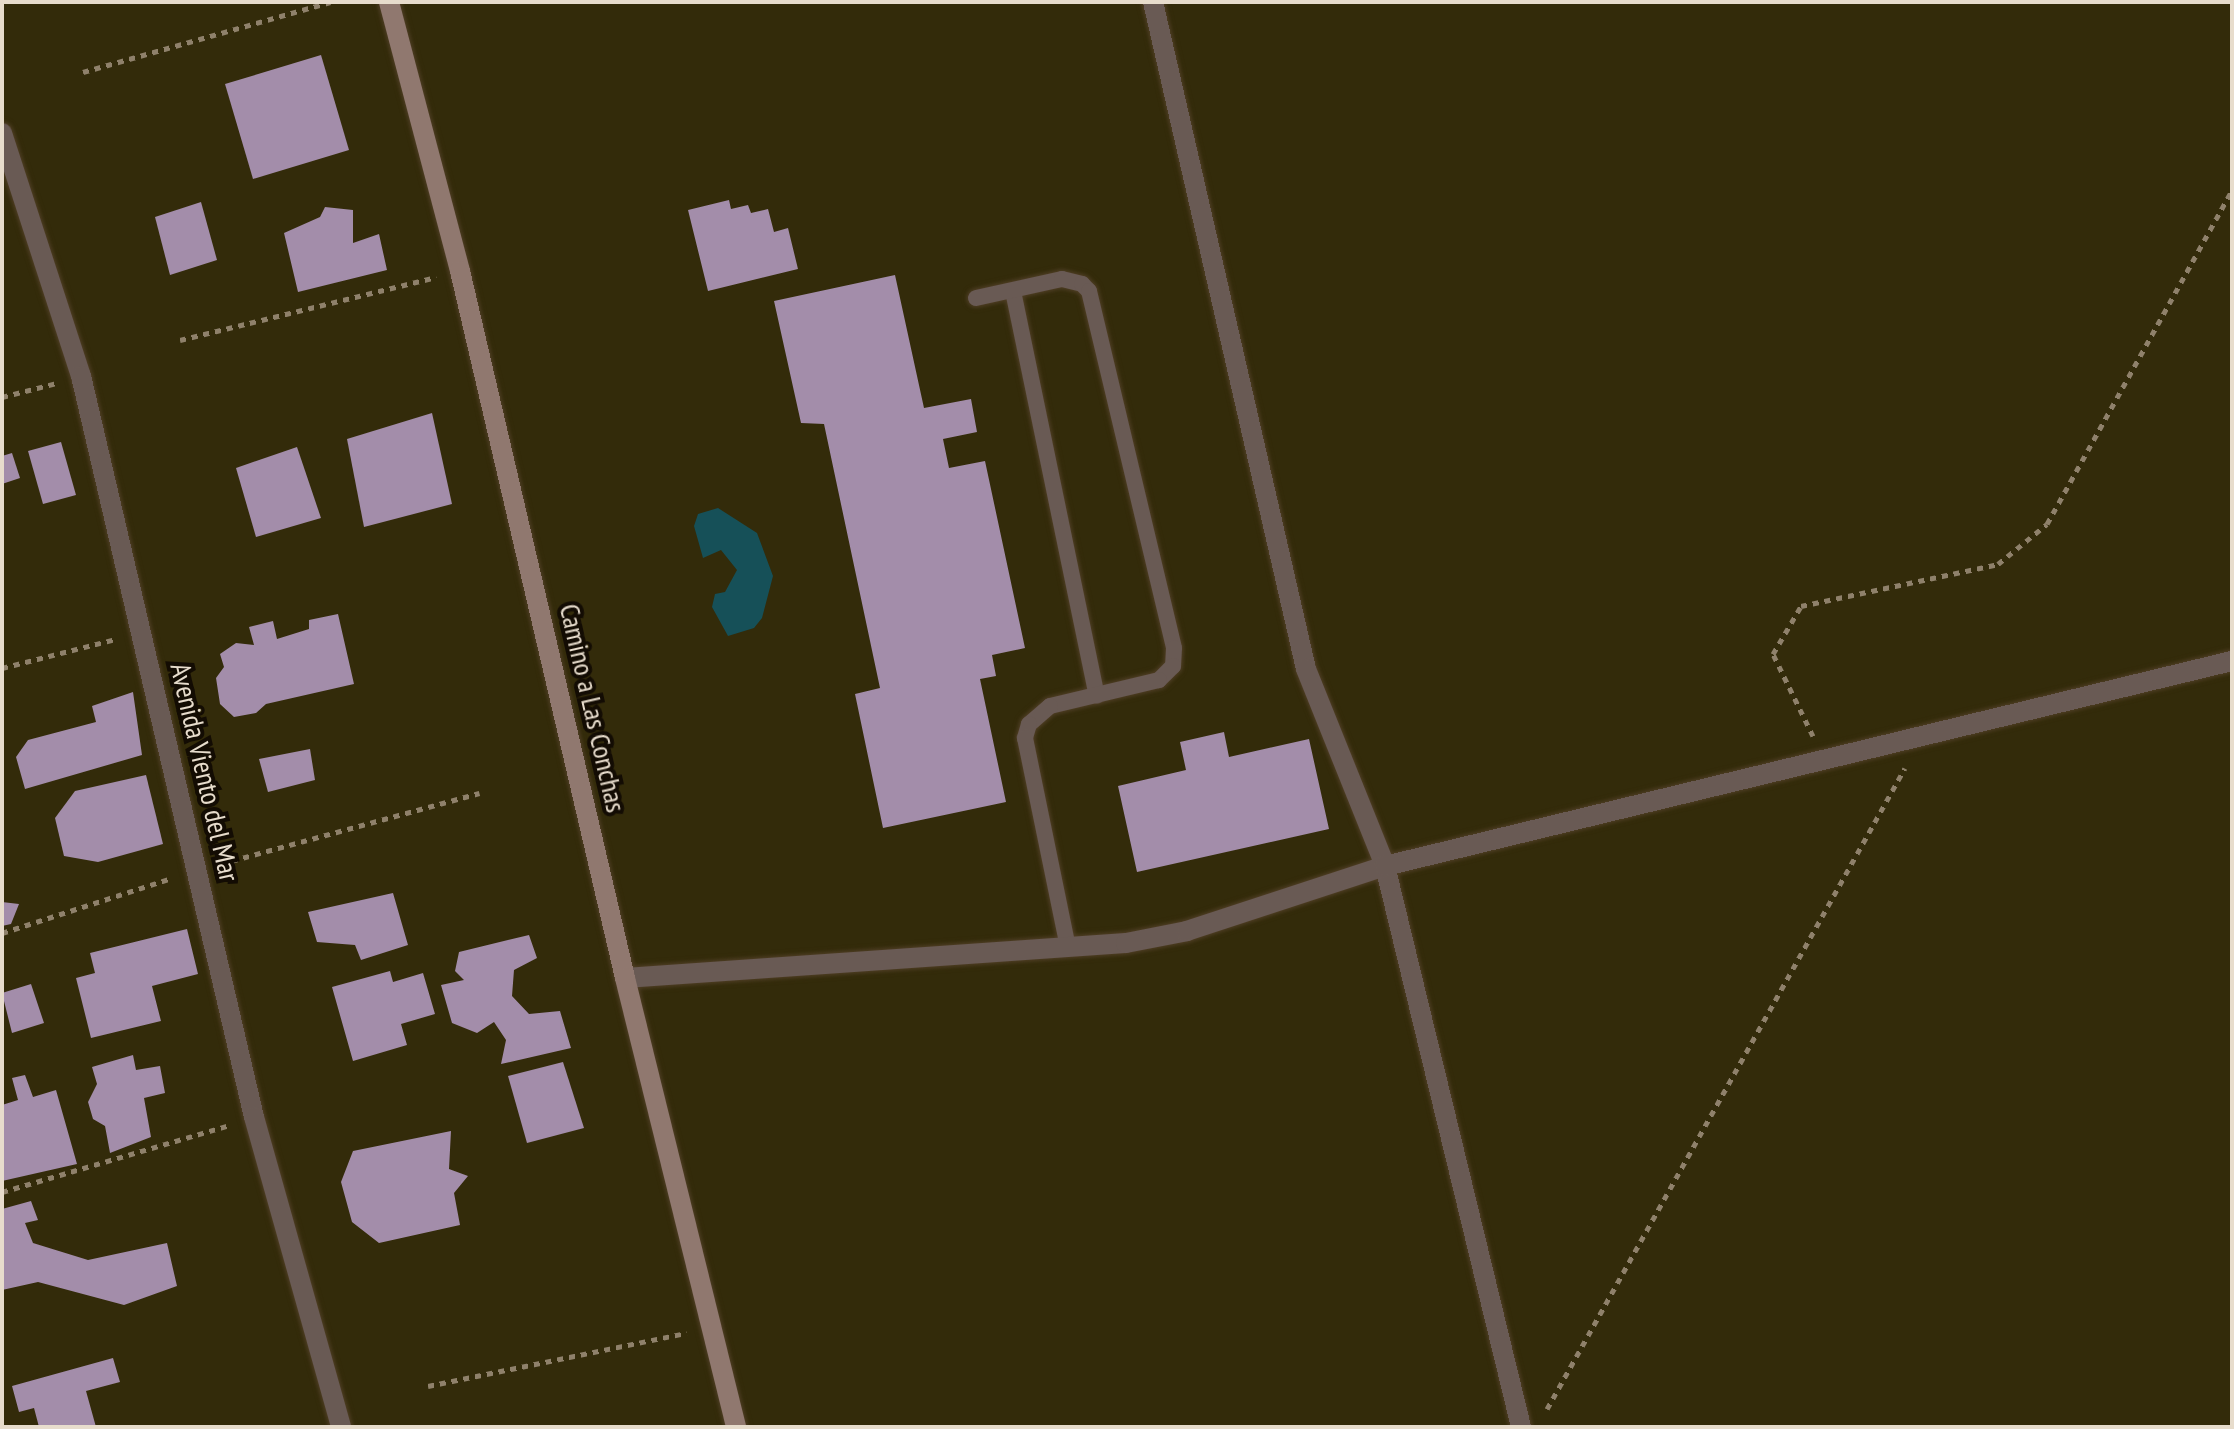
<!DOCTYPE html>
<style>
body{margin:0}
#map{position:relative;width:2234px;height:1429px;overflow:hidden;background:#322005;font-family:"PT Sans Narrow",sans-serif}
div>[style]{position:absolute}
.sand>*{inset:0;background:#332b0a}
.water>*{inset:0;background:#165058}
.building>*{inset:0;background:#a38daa}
.path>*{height:5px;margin-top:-2.5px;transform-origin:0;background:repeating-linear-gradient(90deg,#8f816b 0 6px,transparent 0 12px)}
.roads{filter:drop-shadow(0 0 2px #4f3e25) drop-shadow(0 0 2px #4f3e25)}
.lane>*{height:16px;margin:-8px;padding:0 8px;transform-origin:8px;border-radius:8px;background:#695a54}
.street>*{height:20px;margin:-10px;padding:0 10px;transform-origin:10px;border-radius:10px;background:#695a54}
.secondary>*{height:20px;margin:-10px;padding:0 10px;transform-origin:10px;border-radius:10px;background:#90786f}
span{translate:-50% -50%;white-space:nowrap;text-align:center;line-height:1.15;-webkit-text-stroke:8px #130c03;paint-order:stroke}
.street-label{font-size:28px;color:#e7dccc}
.frame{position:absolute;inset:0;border:4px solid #e7dccc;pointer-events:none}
</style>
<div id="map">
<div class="sand">
<i style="clip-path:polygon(2px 2px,2232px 2px,2232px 1427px,2px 1427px)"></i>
</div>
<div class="water">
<i style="clip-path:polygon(718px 508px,757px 533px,773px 576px,762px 618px,754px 628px,728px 636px,712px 607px,715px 594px,725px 592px,737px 570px,721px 550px,703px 558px,694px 526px,698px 514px)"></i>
</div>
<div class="building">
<i style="clip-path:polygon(321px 55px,349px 150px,253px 179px,225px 84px)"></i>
<i style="clip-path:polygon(729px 200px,731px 209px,748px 205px,751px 213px,768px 209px,774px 232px,788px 228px,798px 269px,708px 291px,688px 210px)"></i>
<i style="clip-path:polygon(201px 202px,217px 260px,170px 275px,155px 217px)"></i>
<i style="clip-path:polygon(325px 207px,353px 210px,353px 243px,379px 234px,387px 270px,298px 292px,284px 233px,320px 217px)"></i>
<i style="clip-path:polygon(895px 275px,924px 408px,971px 399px,977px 432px,943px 439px,949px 468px,985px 461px,1025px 648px,992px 655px,996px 676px,980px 679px,1006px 802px,883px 828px,855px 694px,880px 688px,824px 424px,801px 423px,774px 301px)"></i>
<i style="clip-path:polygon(432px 413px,452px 504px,364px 527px,347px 439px)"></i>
<i style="clip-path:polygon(61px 442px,76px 495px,43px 504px,28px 451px)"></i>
<i style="clip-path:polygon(297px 447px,321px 518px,256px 537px,236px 468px)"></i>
<i style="clip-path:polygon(12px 453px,20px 478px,2px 484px,2px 456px)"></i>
<i style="clip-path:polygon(338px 614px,354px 684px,266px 704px,256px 713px,234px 717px,220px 704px,216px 678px,224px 667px,220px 654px,236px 643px,254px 645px,249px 627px,273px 621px,277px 639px,309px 629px,309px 620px)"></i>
<i style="clip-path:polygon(133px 692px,142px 755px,25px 789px,16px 757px,28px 740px,96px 722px,92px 706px)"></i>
<i style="clip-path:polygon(1224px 732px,1229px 757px,1309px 739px,1329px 829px,1137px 872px,1118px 786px,1186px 770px,1180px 742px)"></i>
<i style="clip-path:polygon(310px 749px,315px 780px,268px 792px,259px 759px)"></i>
<i style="clip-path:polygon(146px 775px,163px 844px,98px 862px,64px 856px,55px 818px,75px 791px)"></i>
<i style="clip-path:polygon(393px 893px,408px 945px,361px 960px,355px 945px,317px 942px,308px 912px)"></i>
<i style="clip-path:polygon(2px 902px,19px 904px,11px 924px,2px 926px)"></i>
<i style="clip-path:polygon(187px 929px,198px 974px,152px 986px,161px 1021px,91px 1038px,76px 978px,95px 973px,90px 953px)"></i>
<i style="clip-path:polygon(529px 935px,537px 958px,514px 970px,512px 996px,529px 1014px,560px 1011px,571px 1048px,501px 1064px,506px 1040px,494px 1022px,477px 1033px,452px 1023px,441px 985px,464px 980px,455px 971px,459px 952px)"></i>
<i style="clip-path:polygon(390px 971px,393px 982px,423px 973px,435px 1014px,401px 1024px,407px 1045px,353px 1061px,332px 987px)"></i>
<i style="clip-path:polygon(31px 984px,44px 1023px,12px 1033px,2px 993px)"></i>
<i style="clip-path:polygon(133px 1055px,136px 1070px,160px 1066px,165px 1093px,144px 1098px,151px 1137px,110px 1153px,105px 1126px,93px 1119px,88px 1102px,97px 1084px,92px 1067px)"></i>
<i style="clip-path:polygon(563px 1062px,584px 1128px,527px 1143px,508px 1076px)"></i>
<i style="clip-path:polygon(25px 1075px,33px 1097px,56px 1090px,77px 1164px,2px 1181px,2px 1105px,18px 1100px,12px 1078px)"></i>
<i style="clip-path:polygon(451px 1131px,449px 1169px,468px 1176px,454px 1193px,460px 1225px,379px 1243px,352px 1222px,341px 1182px,353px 1151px)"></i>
<i style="clip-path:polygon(31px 1201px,38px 1220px,25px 1223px,33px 1243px,88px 1260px,167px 1243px,177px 1286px,124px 1305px,38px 1282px,2px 1290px,2px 1209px)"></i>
<i style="clip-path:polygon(113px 1358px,120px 1382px,86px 1391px,96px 1427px,39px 1427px,34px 1408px,19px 1412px,12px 1386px)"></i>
</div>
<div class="path">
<i style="left:83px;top:72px;width:257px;rotate:-15.8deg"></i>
<i style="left:180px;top:340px;width:264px;rotate:-13.8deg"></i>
<i style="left:2px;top:397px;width:57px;rotate:-14.3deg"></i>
<i style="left:2px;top:668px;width:118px;rotate:-14.3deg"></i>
<i style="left:1813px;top:736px;width:91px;rotate:-116deg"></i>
<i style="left:1773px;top:654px;width:56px;rotate:-59.7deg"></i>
<i style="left:1801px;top:606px;width:201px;rotate:-12deg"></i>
<i style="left:1998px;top:564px;width:63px;rotate:-39.2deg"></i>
<i style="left:2047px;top:524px;width:382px;rotate:-61deg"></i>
<i style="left:220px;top:864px;width:269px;rotate:-15.3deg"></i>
<i style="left:2px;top:933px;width:179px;rotate:-17.9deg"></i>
<i style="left:2px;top:1192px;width:238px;rotate:-16.4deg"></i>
<i style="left:428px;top:1386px;width:264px;rotate:-11.6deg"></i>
<i style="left:1547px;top:1409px;width:734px;rotate:-60.82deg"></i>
</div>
<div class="roads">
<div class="lane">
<i style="left:1013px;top:291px;width:413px;rotate:78.3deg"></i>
<i style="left:976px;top:298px;width:88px;rotate:-12.5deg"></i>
<i style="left:1062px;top:279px;width:21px;rotate:14deg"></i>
<i style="left:1082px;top:284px;width:10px;rotate:45deg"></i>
<i style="left:1089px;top:291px;width:367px;rotate:76.6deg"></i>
<i style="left:1174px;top:648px;width:18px;rotate:93deg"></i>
<i style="left:1173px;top:666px;width:20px;rotate:135deg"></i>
<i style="left:1159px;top:680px;width:112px;rotate:166.6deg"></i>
<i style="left:1050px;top:706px;width:28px;rotate:139deg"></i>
<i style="left:1029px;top:724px;width:15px;rotate:106deg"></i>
<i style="left:1025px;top:738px;width:213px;rotate:78.4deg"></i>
</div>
<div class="street">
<i style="left:1153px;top:2px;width:684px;rotate:77.08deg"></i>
<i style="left:1306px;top:669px;width:212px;rotate:68.1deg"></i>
<i style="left:1385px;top:866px;width:577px;rotate:76.37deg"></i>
<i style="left:2px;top:133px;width:256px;rotate:72deg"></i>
<i style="left:81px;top:376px;width:761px;rotate:76.86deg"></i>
<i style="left:254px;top:1117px;width:322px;rotate:74.3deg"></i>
<i style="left:625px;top:978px;width:502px;rotate:-4deg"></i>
<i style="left:1126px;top:943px;width:62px;rotate:-11.1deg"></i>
<i style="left:1187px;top:931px;width:208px;rotate:-18.2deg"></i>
<i style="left:1385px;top:866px;width:871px;rotate:-13.61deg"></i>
</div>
<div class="secondary">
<i style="left:389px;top:2px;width:278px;rotate:75.2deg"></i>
<i style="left:460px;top:271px;width:726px;rotate:76.86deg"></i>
<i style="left:625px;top:978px;width:463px;rotate:76.1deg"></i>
</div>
</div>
<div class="street-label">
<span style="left:593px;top:708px;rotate:77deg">Camino a Las Conchas</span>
<span style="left:205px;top:772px;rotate:77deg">Avenida Viento del Mar</span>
</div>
<div class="frame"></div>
</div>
